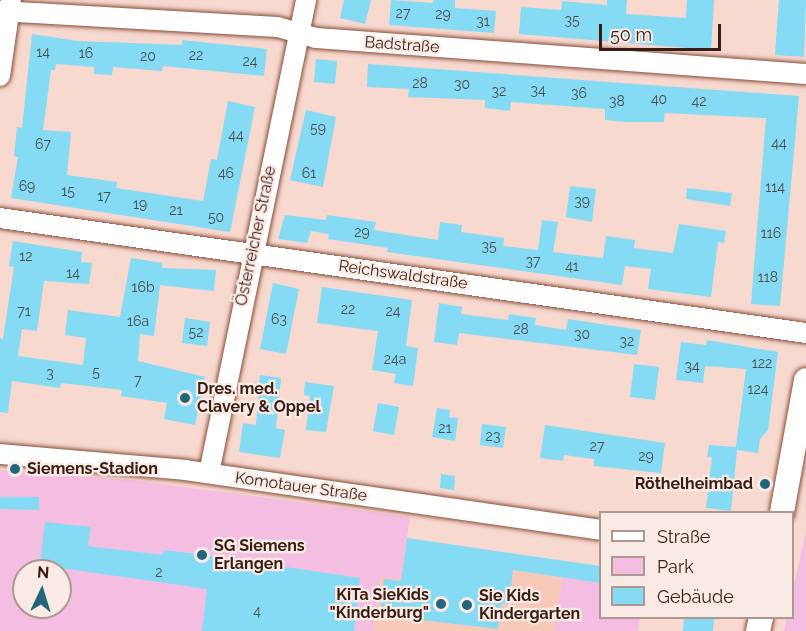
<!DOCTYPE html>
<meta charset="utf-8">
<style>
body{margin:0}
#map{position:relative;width:806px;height:631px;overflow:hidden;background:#f7d9cf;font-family:Raleway,sans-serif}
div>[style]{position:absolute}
.built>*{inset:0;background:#f8c8b8}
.green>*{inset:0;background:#f4bee2}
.building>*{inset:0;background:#85daf4}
.roads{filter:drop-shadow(0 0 2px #8a4c37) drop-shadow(0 0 2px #8a4c37)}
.minor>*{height:20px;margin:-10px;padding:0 10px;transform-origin:10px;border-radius:10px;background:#fff}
.tertiary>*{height:24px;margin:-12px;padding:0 12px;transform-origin:12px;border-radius:12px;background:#fff}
.dots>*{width:16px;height:16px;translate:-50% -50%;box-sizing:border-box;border:3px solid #f9eae5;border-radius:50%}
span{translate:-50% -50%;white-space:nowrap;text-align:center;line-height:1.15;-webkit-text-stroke:4.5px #f9eae5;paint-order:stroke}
.number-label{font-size:14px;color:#4b4c4c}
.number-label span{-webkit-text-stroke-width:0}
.street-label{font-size:16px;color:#381d14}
.poi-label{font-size:16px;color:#381d14;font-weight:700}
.left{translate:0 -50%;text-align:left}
.right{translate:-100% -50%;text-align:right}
.legend{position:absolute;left:599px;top:511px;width:195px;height:108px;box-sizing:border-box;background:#f9eae5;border:2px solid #ac9891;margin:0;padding:8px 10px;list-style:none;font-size:18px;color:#381d14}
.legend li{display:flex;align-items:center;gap:12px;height:30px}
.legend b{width:30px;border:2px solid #ac9891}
.north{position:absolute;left:12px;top:559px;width:60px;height:60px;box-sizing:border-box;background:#f9eae5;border:2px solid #ac9891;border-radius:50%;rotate:4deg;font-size:16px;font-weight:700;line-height:24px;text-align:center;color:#381d14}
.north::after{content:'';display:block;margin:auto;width:21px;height:27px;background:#236679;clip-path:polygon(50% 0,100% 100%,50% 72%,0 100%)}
.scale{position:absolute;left:599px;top:24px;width:122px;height:27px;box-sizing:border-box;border:3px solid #381d14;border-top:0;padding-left:8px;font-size:18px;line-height:21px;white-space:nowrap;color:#381d14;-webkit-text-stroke:4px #f9eae5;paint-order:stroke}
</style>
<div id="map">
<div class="built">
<i style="clip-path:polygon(405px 555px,562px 577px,555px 631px,373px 631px,380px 577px)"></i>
</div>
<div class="green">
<i style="clip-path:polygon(evenodd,0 470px,131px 480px,410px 517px,401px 579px,380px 577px,373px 631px,0 631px,0 470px,24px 571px,60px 571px,60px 607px,24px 607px,24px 571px)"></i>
<i style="clip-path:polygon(806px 531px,806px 631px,784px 631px,787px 618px,792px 618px,793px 589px)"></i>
<i style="clip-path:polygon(562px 577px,600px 583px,600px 618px,640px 618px,638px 631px,555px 631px)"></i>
</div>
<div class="building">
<i style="clip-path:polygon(344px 0,371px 0,365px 24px,340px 18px)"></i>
<i style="clip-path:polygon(391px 0,433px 3px,433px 0,455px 0,455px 8px,496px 11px,494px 33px,389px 25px)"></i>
<i style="clip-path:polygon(607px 0,627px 0,626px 14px,686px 18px,687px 0,714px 0,711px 50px,519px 34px,521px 7px,561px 10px,562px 1px,607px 5px)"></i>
<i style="clip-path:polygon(779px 0,806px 0,804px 57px,775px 55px)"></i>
<i style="clip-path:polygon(32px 34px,78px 41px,182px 45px,182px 40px,267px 49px,264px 76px,163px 66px,162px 71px,113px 67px,112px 75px,94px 74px,94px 67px,56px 64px,55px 70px,51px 70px,43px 130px,71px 132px,67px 175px,117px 182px,116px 188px,203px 201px,211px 159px,217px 160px,228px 101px,255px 107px,230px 232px,11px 198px,18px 157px,14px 156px,17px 127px,22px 128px)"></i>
<i style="clip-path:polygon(316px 59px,337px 61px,335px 84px,314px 82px)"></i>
<i style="clip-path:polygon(368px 64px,799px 96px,780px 306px,751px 304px,766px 118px,665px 113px,664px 122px,626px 122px,605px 120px,605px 109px,511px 102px,510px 111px,485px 108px,485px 100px,408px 97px,409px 89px,367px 87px)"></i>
<i style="clip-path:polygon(306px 110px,336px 117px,323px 187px,290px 180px)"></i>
<i style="clip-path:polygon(570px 186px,596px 189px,592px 222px,566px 217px)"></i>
<i style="clip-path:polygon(687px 188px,732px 193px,730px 206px,686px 199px)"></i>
<i style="clip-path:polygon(285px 215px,326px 220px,327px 215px,376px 222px,374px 230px,438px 240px,440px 222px,462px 225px,461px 232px,504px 238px,503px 246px,538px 250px,542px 220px,558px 222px,553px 252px,603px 258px,606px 236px,635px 240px,634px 248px,673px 253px,679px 224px,726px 231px,724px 243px,718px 242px,711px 297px,648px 289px,651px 269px,625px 266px,622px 285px,387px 252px,388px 248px,328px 239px,329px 234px,311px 231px,307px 243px,278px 239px)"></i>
<i style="clip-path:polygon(13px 241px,82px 252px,81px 262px,92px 263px,89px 284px,44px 281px,37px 331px,22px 329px,18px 356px,83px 365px,86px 338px,65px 335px,68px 310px,120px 317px,131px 258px,162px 263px,162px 268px,216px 270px,214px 291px,160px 285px,154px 336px,140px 334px,138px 361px,205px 377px,195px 425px,164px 419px,167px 403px,121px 396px,122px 390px,61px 383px,60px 388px,12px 381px,8px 413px,0 412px,0 338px,3px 339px,14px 267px,9px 266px)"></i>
<i style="clip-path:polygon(273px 283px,299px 289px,286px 354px,260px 349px)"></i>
<i style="clip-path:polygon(322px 287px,412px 300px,406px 346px,418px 348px,413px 386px,394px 383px,396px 374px,372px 370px,378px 331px,317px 323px)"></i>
<i style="clip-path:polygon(439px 303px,462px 307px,461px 314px,508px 320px,509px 314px,536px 318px,535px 325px,566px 330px,568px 319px,641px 330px,637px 355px,459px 333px,457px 345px,434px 342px)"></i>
<i style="clip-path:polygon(185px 318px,210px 322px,207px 346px,182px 343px)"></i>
<i style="clip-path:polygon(707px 340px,778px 352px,768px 430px,760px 439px,758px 453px,737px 450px,731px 511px,706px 508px,712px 457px,707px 457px,709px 445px,736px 447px,746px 369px,705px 366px,703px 383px,676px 380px,681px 342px,706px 345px)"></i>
<i style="clip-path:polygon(634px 364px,659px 367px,655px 400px,630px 397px)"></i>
<i style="clip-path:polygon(260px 375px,281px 378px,276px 428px,285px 430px,280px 458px,239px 452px,243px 423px,256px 425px)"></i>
<i style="clip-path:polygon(305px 382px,334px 386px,326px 432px,306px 430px,310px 396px,304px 395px)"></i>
<i style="clip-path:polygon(378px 403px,399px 407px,394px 435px,373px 431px)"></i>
<i style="clip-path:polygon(437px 408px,450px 410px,449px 417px,458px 418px,455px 441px,432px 437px)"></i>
<i style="clip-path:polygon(482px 424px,506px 427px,503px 448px,480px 445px)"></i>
<i style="clip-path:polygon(545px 425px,665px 443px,661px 473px,594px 466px,594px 459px,564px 455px,563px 461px,540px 458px)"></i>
<i style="clip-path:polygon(441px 474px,455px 476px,454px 490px,440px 488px)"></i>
<i style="clip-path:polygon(0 497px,39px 497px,39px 510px,0 509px)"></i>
<i style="clip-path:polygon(45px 522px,91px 527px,88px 546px,163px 555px,164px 550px,212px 556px,360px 578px,354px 631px,202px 631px,207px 589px,40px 565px)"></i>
<i style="clip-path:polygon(407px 538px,600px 566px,600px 583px,513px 570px,509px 604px,501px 604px,498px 629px,380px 615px,384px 579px,401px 581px)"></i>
<i style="clip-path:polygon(684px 618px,714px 618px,713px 631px,683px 631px)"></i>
</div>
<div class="roads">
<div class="minor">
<i style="left:0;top:11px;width:278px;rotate:3.3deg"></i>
<i style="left:278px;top:27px;width:40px;rotate:16deg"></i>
<i style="left:316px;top:38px;width:491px;rotate:4.2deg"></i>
<i style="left:0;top:76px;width:77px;rotate:-81.8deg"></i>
<i style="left:0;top:218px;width:814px;rotate:8.12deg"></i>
<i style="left:0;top:454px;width:186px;rotate:4.9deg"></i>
<i style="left:185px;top:470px;width:419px;rotate:8.2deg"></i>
<i style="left:209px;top:473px;width:483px;rotate:-78.4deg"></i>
</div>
<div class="tertiary">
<i style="left:782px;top:512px;width:134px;rotate:-79.7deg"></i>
<i style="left:758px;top:631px;width:13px;rotate:-77deg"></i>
</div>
</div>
<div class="dots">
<i style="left:185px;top:398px;background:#236679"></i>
<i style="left:15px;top:469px;background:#236679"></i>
<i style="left:765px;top:484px;background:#236679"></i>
<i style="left:202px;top:555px;background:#236679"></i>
<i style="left:441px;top:604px;background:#236679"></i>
<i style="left:467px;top:605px;background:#236679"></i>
</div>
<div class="number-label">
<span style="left:403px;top:13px">27</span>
<span style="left:443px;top:14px">29</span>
<span style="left:572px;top:20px">35</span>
<span style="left:483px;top:21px">31</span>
<span style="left:43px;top:52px">14</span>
<span style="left:86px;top:53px">16</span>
<span style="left:196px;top:55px">22</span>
<span style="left:148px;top:56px">20</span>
<span style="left:250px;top:61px">24</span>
<span style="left:420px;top:83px">28</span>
<span style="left:462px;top:84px">30</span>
<span style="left:538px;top:90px">34</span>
<span style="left:499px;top:91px">32</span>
<span style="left:579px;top:93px">36</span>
<span style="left:659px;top:99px">40</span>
<span style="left:617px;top:101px">38</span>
<span style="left:699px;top:101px">42</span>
<span style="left:318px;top:128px">59</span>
<span style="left:236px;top:135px">44</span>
<span style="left:779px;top:143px">44</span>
<span style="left:43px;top:144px">67</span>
<span style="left:226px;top:173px">46</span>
<span style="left:309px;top:173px">61</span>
<span style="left:27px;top:186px">69</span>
<span style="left:775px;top:187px">114</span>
<span style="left:68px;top:191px">15</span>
<span style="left:104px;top:196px">17</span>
<span style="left:582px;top:201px">39</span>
<span style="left:140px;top:204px">19</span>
<span style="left:176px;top:210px">21</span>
<span style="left:216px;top:217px">50</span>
<span style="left:362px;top:232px">29</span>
<span style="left:771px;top:233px">116</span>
<span style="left:489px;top:246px">35</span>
<span style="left:26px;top:256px">12</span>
<span style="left:533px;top:261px">37</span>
<span style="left:572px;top:266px">41</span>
<span style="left:73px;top:273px">14</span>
<span style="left:768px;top:277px">118</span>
<span style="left:143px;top:287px">16b</span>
<span style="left:348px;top:309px">22</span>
<span style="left:24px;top:311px">71</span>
<span style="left:393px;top:311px">24</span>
<span style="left:279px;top:319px">63</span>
<span style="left:138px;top:321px">16a</span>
<span style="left:521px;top:329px">28</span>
<span style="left:196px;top:332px">52</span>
<span style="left:582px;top:334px">30</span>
<span style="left:627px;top:341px">32</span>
<span style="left:395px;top:359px">24a</span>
<span style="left:762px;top:363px">122</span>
<span style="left:692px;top:366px">34</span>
<span style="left:96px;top:372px">5</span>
<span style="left:50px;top:373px">3</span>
<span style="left:138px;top:380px">7</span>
<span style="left:758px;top:389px">124</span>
<span style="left:445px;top:428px">21</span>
<span style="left:493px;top:436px">23</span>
<span style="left:597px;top:446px">27</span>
<span style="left:646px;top:456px">29</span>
<span style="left:159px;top:572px">2</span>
<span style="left:257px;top:611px">4</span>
</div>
<div class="street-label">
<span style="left:402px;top:45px;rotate:4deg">Badstraße</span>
<span style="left:256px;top:236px;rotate:-78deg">Österreicher Straße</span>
<span style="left:403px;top:275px;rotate:8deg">Reichswaldstraße</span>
<span style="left:301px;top:487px;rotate:8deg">Komotauer Straße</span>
</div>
<div class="poi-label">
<span class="left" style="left:197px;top:398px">Dres. med.<br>Clavery &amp; Oppel</span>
<span class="left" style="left:27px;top:469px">Siemens-Stadion</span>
<span class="right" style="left:753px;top:484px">Röthelheimbad</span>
<span class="left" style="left:214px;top:555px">SG Siemens<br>Erlangen</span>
<span class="right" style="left:429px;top:604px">KiTa SieKids<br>"Kinderburg"</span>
<span class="left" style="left:479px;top:605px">Sie Kids<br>Kindergarten</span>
</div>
<ul class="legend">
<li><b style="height:8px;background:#fff"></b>Straße</li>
<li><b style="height:16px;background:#f4bee2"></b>Park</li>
<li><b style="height:16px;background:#85daf4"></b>Gebäude</li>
</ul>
<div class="north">N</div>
<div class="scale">50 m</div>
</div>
